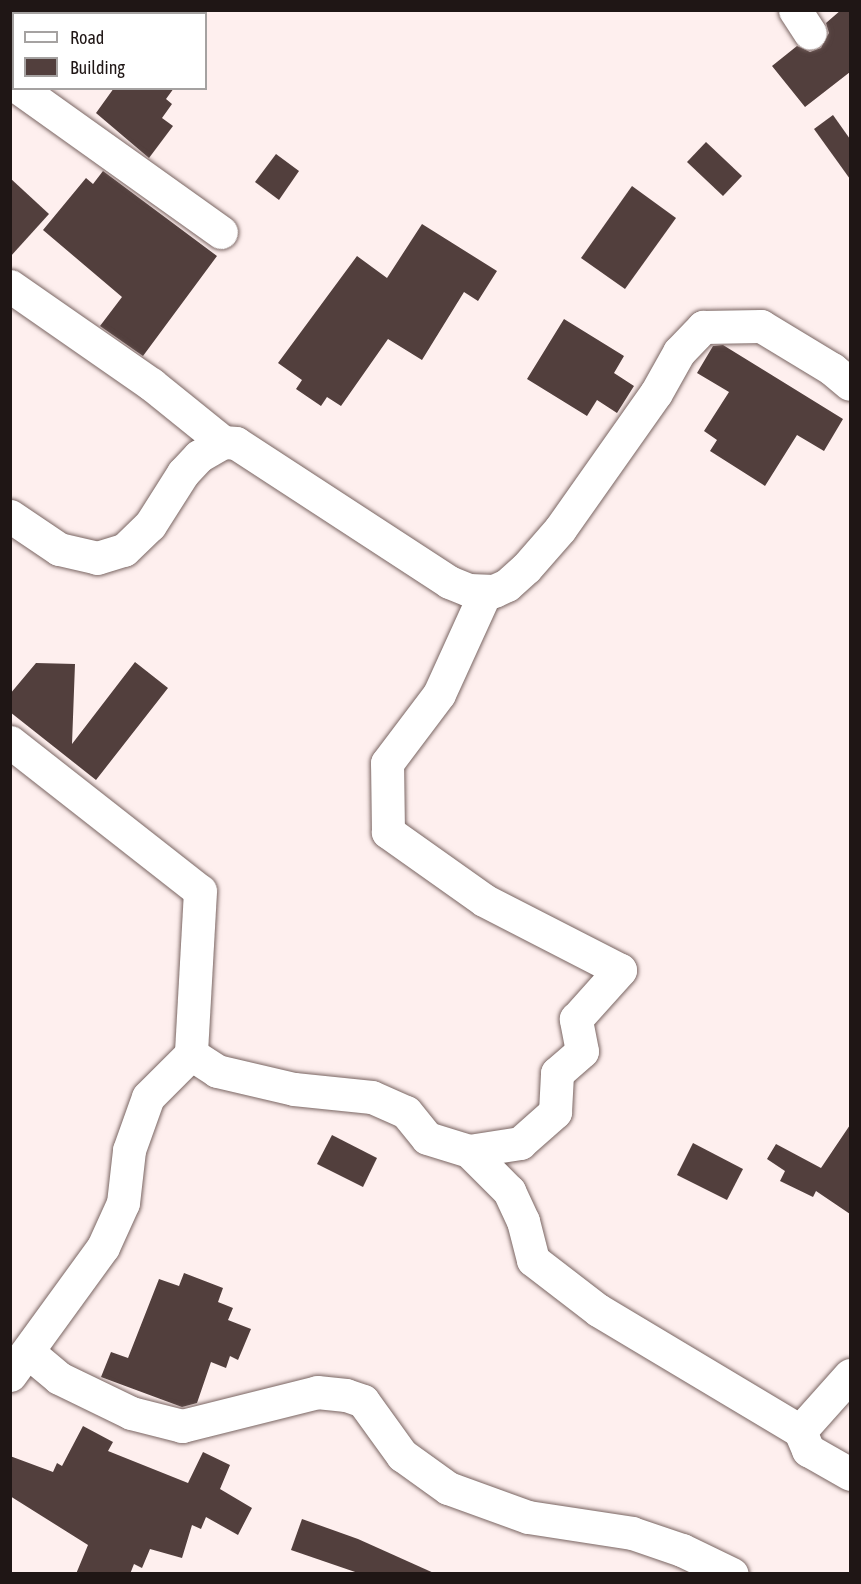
<!DOCTYPE html>
<style>
body{margin:0}
#map{position:relative;width:861px;height:1584px;overflow:hidden;background:#feefee;font-family:"Asap Condensed",sans-serif}
div>[style]{position:absolute}
.building>*{inset:0;background:#523f3d}
.roads{filter:drop-shadow(0 0 2px #796562) drop-shadow(0 0 2px #796562)}
.minor>*{height:33px;margin:-16.5px;padding:0 16.5px;transform-origin:16.5px;border-radius:16.5px;background:#fff}
span{translate:-50% -50%;white-space:nowrap;text-align:center;line-height:1.15;-webkit-text-stroke:6px #fff;paint-order:stroke}
.frame{position:absolute;inset:0;border:12px solid #1f1615;pointer-events:none}
.legend{position:absolute;left:12px;top:12px;width:195px;height:78px;box-sizing:border-box;background:#fff;border:2px solid #a5a2a1;margin:0;padding:8px 10px;list-style:none;font-size:18px;color:#1f1615}
.legend li{display:flex;align-items:center;gap:12px;height:30px}
.legend b{width:30px;border:2px solid #a5a2a1}
</style>
<div id="map">
<div class="building">
<i style="clip-path:polygon(841px 10px,850px 10px,850px 72px,805px 107px,772px 66px,797px 46px,810px 52px,821px 48px,829px 33px,826px 23px)"></i>
<i style="clip-path:polygon(114px 88px,174px 88px,166px 99px,172px 104px,162px 118px,173px 126px,149px 158px,96px 113px)"></i>
<i style="clip-path:polygon(833px 115px,850px 139px,850px 179px,814px 129px)"></i>
<i style="clip-path:polygon(706px 142px,742px 176px,723px 196px,687px 162px)"></i>
<i style="clip-path:polygon(276px 154px,299px 171px,279px 200px,255px 182px)"></i>
<i style="clip-path:polygon(103px 171px,217px 256px,143px 356px,100px 326px,122px 297px,43px 230px,86px 178px,93px 184px)"></i>
<i style="clip-path:polygon(10px 178px,49px 214px,10px 257px)"></i>
<i style="clip-path:polygon(632px 186px,676px 218px,625px 289px,581px 258px)"></i>
<i style="clip-path:polygon(422px 224px,497px 271px,478px 301px,464px 292px,422px 360px,388px 339px,341px 406px,327px 397px,321px 406px,296px 389px,302px 380px,278px 363px,357px 256px,387px 278px)"></i>
<i style="clip-path:polygon(564px 319px,624px 356px,614px 373px,634px 386px,617px 413px,597px 400px,587px 416px,527px 379px)"></i>
<i style="clip-path:polygon(723px 345px,843px 419px,824px 451px,797px 435px,765px 486px,710px 451px,717px 440px,704px 431px,729px 392px,697px 373px,713px 346px)"></i>
<i style="clip-path:polygon(135px 662px,168px 688px,96px 780px,10px 712px,10px 694px,36px 663px,75px 664px,72px 744px)"></i>
<i style="clip-path:polygon(850px 1125px,850px 1214px,816px 1191px,813px 1197px,780px 1181px,785px 1171px,767px 1159px,776px 1144px,821px 1168px)"></i>
<i style="clip-path:polygon(332px 1135px,377px 1158px,363px 1187px,317px 1164px)"></i>
<i style="clip-path:polygon(693px 1143px,743px 1169px,727px 1200px,677px 1175px)"></i>
<i style="clip-path:polygon(184px 1273px,223px 1288px,218px 1302px,233px 1308px,228px 1320px,251px 1329px,238px 1360px,230px 1356px,226px 1368px,211px 1362px,197px 1403px,182px 1407px,101px 1377px,111px 1352px,128px 1358px,159px 1279px,179px 1286px)"></i>
<i style="clip-path:polygon(83px 1426px,113px 1442px,108px 1451px,188px 1483px,203px 1452px,230px 1465px,220px 1489px,252px 1508px,238px 1535px,206px 1517px,201px 1529px,192px 1525px,182px 1558px,150px 1549px,142px 1568px,134px 1564px,130px 1574px,76px 1574px,88px 1545px,10px 1496px,10px 1456px,53px 1472px,57px 1463px,62px 1466px)"></i>
<i style="clip-path:polygon(302px 1519px,358px 1539px,436px 1574px,361px 1574px,291px 1550px)"></i>
</div>
<div class="roads">
<div class="minor">
<i style="left:795px;top:10px;width:27px;rotate:57deg"></i>
<i style="left:59px;top:14px;width:4px;rotate:-63deg"></i>
<i style="left:19px;top:88px;width:248px;rotate:35.5deg"></i>
<i style="left:10px;top:286px;width:172px;rotate:34.8deg"></i>
<i style="left:151px;top:384px;width:92px;rotate:38.9deg"></i>
<i style="left:10px;top:516px;width:59px;rotate:34deg"></i>
<i style="left:59px;top:549px;width:39px;rotate:13deg"></i>
<i style="left:97px;top:558px;width:28px;rotate:-17deg"></i>
<i style="left:124px;top:550px;width:36px;rotate:-44deg"></i>
<i style="left:150px;top:525px;width:62px;rotate:-57.6deg"></i>
<i style="left:183px;top:473px;width:23px;rotate:-47deg"></i>
<i style="left:199px;top:456px;width:28px;rotate:-30deg"></i>
<i style="left:223px;top:442px;width:13px;rotate:4deg"></i>
<i style="left:236px;top:443px;width:254px;rotate:33.1deg"></i>
<i style="left:449px;top:582px;width:22px;rotate:22deg"></i>
<i style="left:469px;top:590px;width:25px;rotate:2deg"></i>
<i style="left:494px;top:591px;width:14px;rotate:-25deg"></i>
<i style="left:507px;top:585px;width:25px;rotate:-42deg"></i>
<i style="left:526px;top:568px;width:52px;rotate:-48.9deg"></i>
<i style="left:560px;top:529px;width:166px;rotate:-54.8deg"></i>
<i style="left:656px;top:393px;width:47px;rotate:-60.7deg"></i>
<i style="left:679px;top:352px;width:35px;rotate:-46deg"></i>
<i style="left:703px;top:327px;width:58px;rotate:-1deg"></i>
<i style="left:761px;top:326px;width:83px;rotate:31.2deg"></i>
<i style="left:832px;top:369px;width:23px;rotate:40deg"></i>
<i style="left:10px;top:742px;width:241px;rotate:38.1deg"></i>
<i style="left:200px;top:891px;width:163px;rotate:93.2deg"></i>
<i style="left:469px;top:1151px;width:52px;rotate:-8.9deg"></i>
<i style="left:520px;top:1143px;width:47px;rotate:-41.5deg"></i>
<i style="left:555px;top:1112px;width:39px;rotate:-87deg"></i>
<i style="left:557px;top:1073px;width:33px;rotate:-41deg"></i>
<i style="left:582px;top:1051px;width:33px;rotate:-101deg"></i>
<i style="left:576px;top:1019px;width:66px;rotate:-48.1deg"></i>
<i style="left:620px;top:970px;width:153px;rotate:-152.8deg"></i>
<i style="left:484px;top:900px;width:118px;rotate:-144.7deg"></i>
<i style="left:388px;top:832px;width:69px;rotate:-90.8deg"></i>
<i style="left:387px;top:763px;width:86px;rotate:-53deg"></i>
<i style="left:439px;top:694px;width:113px;rotate:-65.5deg"></i>
<i style="left:28px;top:1352px;width:40px;rotate:40deg"></i>
<i style="left:59px;top:1378px;width:80px;rotate:25.9deg"></i>
<i style="left:131px;top:1413px;width:53px;rotate:14.3deg"></i>
<i style="left:182px;top:1426px;width:139px;rotate:-14.1deg"></i>
<i style="left:317px;top:1392px;width:29px;rotate:6deg"></i>
<i style="left:346px;top:1395px;width:18px;rotate:19deg"></i>
<i style="left:363px;top:1401px;width:67px;rotate:54.2deg"></i>
<i style="left:402px;top:1455px;width:57px;rotate:35.7deg"></i>
<i style="left:448px;top:1488px;width:85px;rotate:19.9deg"></i>
<i style="left:528px;top:1517px;width:105px;rotate:8.7deg"></i>
<i style="left:632px;top:1533px;width:53px;rotate:18.8deg"></i>
<i style="left:682px;top:1550px;width:55px;rotate:25.6deg"></i>
<i style="left:10px;top:1375px;width:158px;rotate:-54deg"></i>
<i style="left:103px;top:1247px;width:48px;rotate:-65.6deg"></i>
<i style="left:123px;top:1203px;width:53px;rotate:-83.5deg"></i>
<i style="left:129px;top:1150px;width:56px;rotate:-70.3deg"></i>
<i style="left:148px;top:1097px;width:61px;rotate:-45deg"></i>
<i style="left:191px;top:1054px;width:31px;rotate:33deg"></i>
<i style="left:217px;top:1071px;width:79px;rotate:13.2deg"></i>
<i style="left:294px;top:1089px;width:78px;rotate:5.9deg"></i>
<i style="left:372px;top:1097px;width:37px;rotate:24deg"></i>
<i style="left:406px;top:1112px;width:33px;rotate:51deg"></i>
<i style="left:427px;top:1138px;width:44px;rotate:17.2deg"></i>
<i style="left:469px;top:1151px;width:57px;rotate:45deg"></i>
<i style="left:509px;top:1191px;width:33px;rotate:65deg"></i>
<i style="left:523px;top:1221px;width:40px;rotate:75.6deg"></i>
<i style="left:533px;top:1260px;width:82px;rotate:37.6deg"></i>
<i style="left:598px;top:1310px;width:235px;rotate:30.9deg"></i>
<i style="left:850px;top:1375px;width:75px;rotate:131.8deg"></i>
<i style="left:800px;top:1431px;width:21px;rotate:67deg"></i>
<i style="left:808px;top:1450px;width:48px;rotate:29.7deg"></i>
</div>
</div>
<div class="frame"></div>
<ul class="legend">
<li><b style="height:8px;background:#fff"></b>Road</li>
<li><b style="height:16px;background:#523f3d"></b>Building</li>
</ul>
</div>
